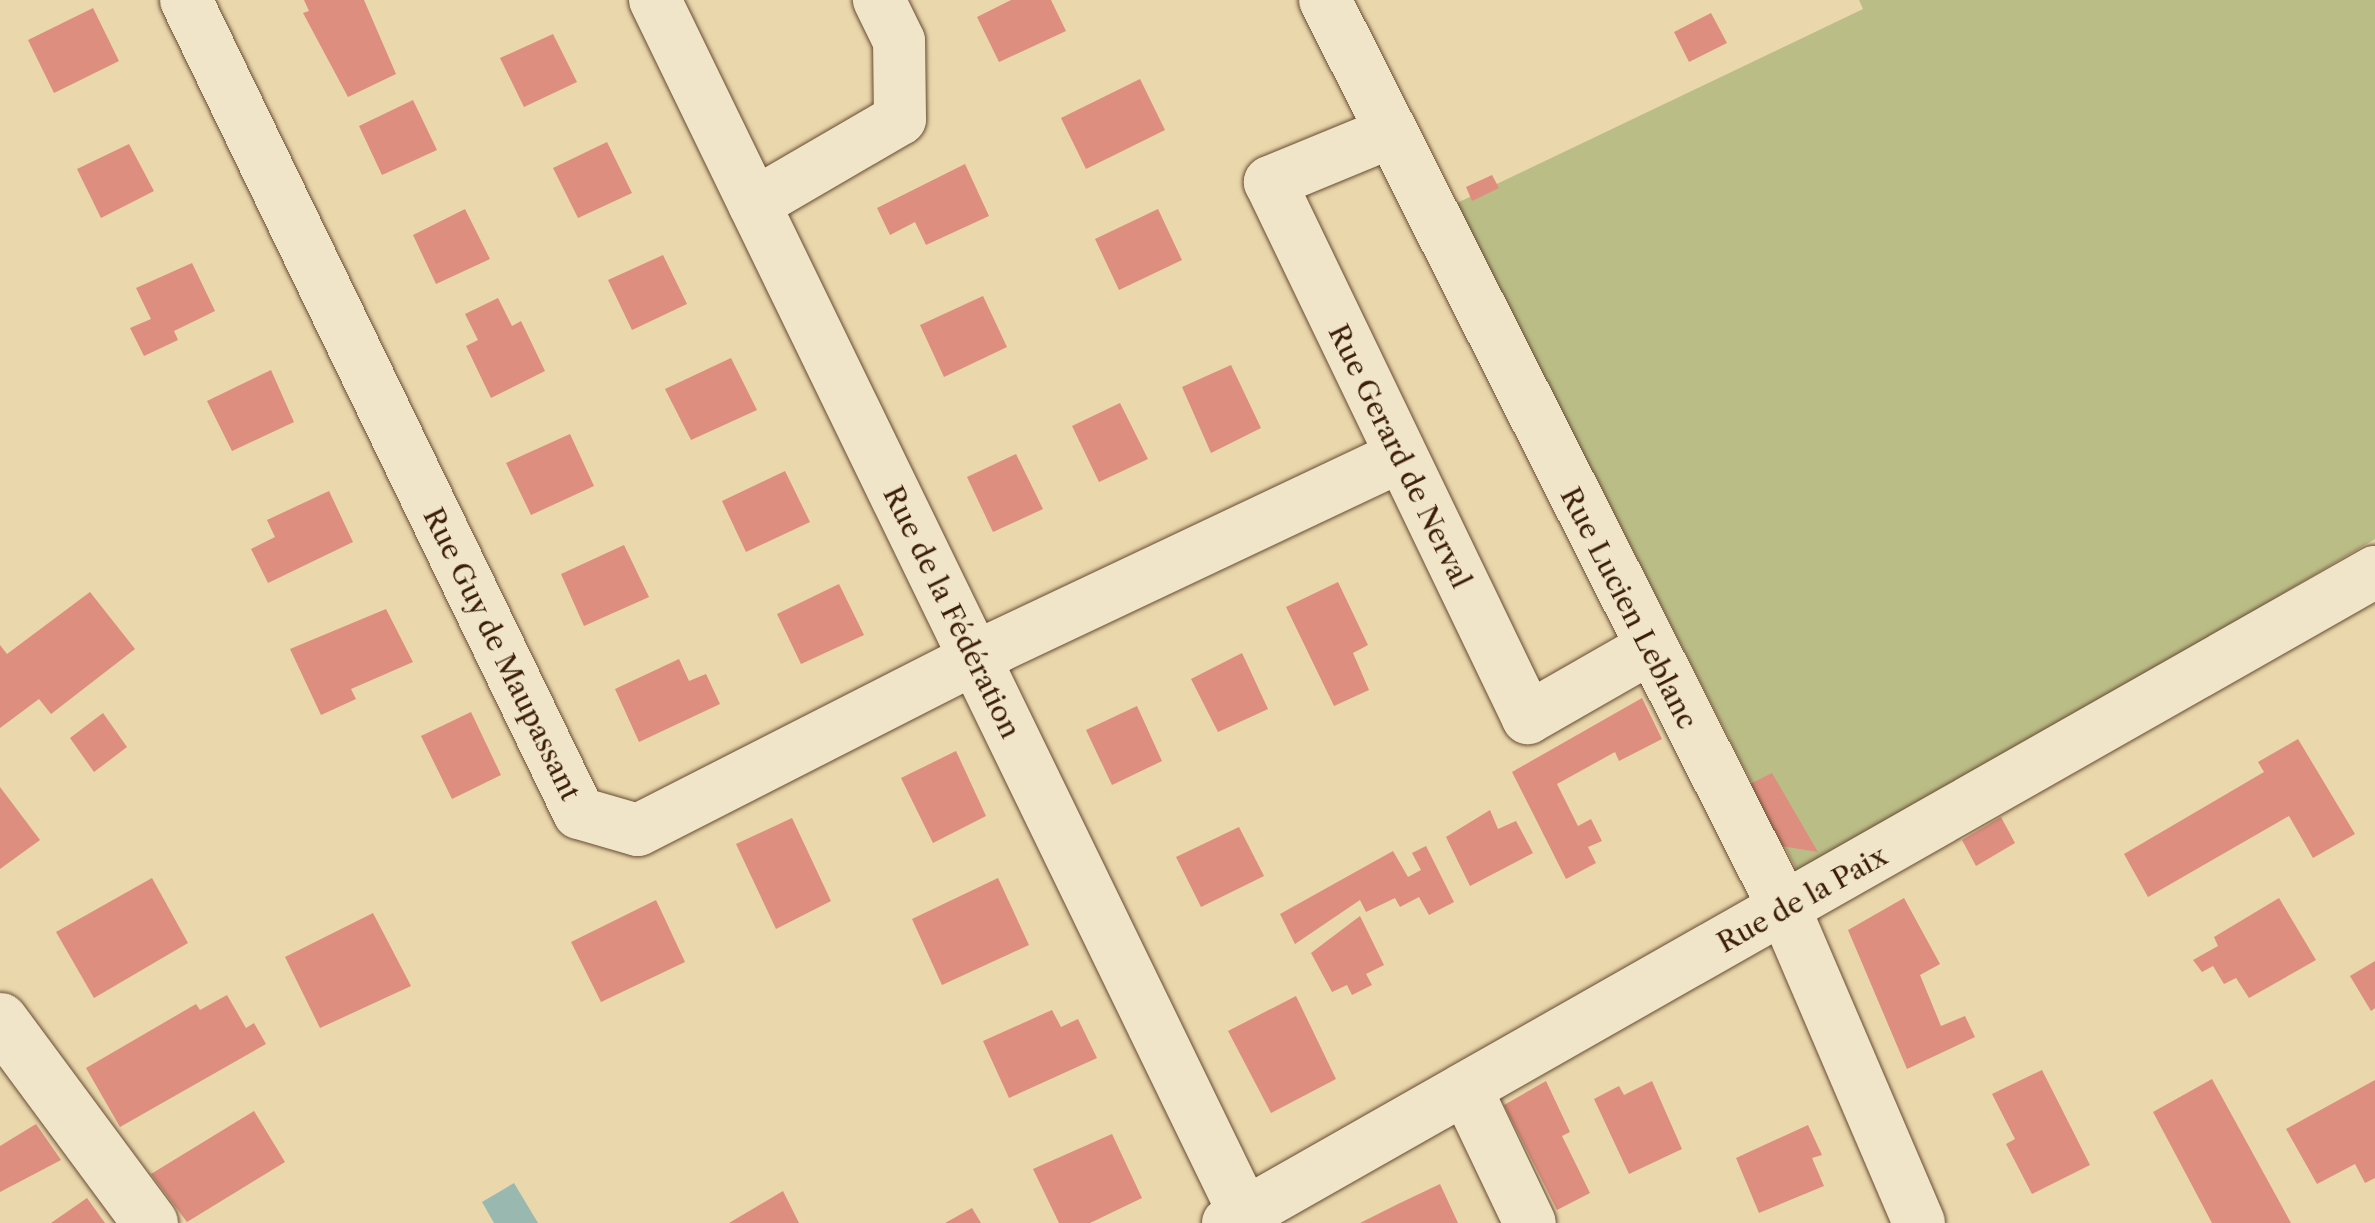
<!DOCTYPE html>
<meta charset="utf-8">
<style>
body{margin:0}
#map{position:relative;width:2375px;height:1223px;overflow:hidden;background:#ead7ac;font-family:"Libre Caslon Text",serif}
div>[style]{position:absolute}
.green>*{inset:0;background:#bbbd87}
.water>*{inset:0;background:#99b8b0}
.building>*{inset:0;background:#dd8e7f}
.roads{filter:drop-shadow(0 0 2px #674c32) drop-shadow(0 0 2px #674c32)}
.street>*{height:52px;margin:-26px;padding:0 26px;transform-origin:26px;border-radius:26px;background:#f1e5c9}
.secondary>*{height:55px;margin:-27.5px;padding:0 27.5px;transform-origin:27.5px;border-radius:27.5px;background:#f1e5c9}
span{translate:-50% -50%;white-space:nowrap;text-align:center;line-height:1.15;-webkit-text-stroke:9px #f1e5c9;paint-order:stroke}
.street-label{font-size:28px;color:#3b1d0a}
</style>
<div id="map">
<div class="green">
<i style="clip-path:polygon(1859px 0,2375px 0,2375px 539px,1801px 878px,1455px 204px,1863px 9px)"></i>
</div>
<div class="water">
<i style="clip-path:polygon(514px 1183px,538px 1223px,494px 1223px,482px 1202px)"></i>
</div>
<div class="building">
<i style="clip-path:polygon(304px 0,364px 0,396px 74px,348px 97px,303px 13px,309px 11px)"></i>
<i style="clip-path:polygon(1011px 0,1051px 0,1066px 31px,999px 62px,977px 17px)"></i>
<i style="clip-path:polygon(93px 8px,119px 61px,54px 93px,28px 40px)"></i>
<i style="clip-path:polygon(1711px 13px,1727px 43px,1689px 62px,1674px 32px)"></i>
<i style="clip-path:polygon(553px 34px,577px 82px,524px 107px,500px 58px)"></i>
<i style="clip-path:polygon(1140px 79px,1165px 130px,1086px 169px,1061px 118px)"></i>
<i style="clip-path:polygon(413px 100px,437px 150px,382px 175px,359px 126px)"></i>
<i style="clip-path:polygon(607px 142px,632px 193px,578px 218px,553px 168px)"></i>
<i style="clip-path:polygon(129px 144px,154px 191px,101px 218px,77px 169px)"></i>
<i style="clip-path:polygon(965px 164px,989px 216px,926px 245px,915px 222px,890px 235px,877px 208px)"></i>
<i style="clip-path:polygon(1492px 175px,1499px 188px,1472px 201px,1466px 187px)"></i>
<i style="clip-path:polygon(465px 209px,490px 259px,436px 284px,413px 235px)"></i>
<i style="clip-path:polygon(1158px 209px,1182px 260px,1119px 290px,1095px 239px)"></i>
<i style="clip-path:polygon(663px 255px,687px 304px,632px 330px,608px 280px)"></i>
<i style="clip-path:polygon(192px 263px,215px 311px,174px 331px,178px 340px,144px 356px,130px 328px,151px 319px,136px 288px)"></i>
<i style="clip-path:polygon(983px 296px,1007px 347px,944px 377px,920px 325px)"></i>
<i style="clip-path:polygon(498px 298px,512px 326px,521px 321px,545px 371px,491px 398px,466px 346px,478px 340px,465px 314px)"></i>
<i style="clip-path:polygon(731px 358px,757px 410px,691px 440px,665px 389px)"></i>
<i style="clip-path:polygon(1231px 365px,1261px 428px,1211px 453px,1182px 387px)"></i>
<i style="clip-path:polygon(271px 370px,294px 422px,232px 451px,207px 401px)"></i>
<i style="clip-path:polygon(1120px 403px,1148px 459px,1099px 482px,1072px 426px)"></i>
<i style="clip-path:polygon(570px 434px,594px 486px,531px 515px,506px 463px)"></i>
<i style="clip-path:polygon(1016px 454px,1043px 509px,993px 532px,967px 477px)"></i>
<i style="clip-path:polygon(785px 471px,810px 522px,746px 552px,722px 501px)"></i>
<i style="clip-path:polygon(329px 491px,353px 542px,268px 583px,251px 549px,275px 537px,267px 520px)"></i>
<i style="clip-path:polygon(624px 545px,649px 597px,584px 626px,561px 574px)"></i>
<i style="clip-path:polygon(1338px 582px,1368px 645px,1353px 653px,1369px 690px,1334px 706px,1286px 607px)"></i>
<i style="clip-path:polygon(839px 584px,864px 635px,801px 664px,777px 614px)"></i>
<i style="clip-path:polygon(90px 592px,135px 649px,51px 714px,39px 699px,0 728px,0 645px,7px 654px)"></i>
<i style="clip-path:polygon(386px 609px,413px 662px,351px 689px,356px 699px,321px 715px,290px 649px)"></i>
<i style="clip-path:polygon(1242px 653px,1268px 709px,1218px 732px,1191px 679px)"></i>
<i style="clip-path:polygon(679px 659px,689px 681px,706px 674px,720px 704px,639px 742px,615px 689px)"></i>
<i style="clip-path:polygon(1642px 698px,1662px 739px,1619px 761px,1615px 752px,1557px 784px,1578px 826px,1591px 819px,1602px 841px,1588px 847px,1596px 863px,1566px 879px,1512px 772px)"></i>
<i style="clip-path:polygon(1137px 706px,1162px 761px,1112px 785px,1086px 730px)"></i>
<i style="clip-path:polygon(471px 712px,501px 775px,452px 799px,421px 736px)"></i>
<i style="clip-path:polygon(103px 713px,127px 747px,94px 772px,70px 738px)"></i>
<i style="clip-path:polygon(2298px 739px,2355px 834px,2313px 858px,2289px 816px,2148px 897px,2124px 854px,2264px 772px,2258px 762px)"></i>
<i style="clip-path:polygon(956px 751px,986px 816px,933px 843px,901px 778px)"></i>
<i style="clip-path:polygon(1772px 773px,1818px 852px,1781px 846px,1750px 784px)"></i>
<i style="clip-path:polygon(0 787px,40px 840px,0 869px)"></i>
<i style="clip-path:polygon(1490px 810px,1498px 829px,1516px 821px,1533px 853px,1470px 886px,1446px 837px)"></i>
<i style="clip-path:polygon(2001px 817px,2015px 843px,1976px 866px,1962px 840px)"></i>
<i style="clip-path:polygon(792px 818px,831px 901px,776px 929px,736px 844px)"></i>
<i style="clip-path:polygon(1239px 827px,1264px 876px,1201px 907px,1176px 857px)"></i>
<i style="clip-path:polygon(1426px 846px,1454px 902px,1429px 915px,1419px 897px,1400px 907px,1395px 898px,1366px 912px,1360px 900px,1295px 944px,1280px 914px,1393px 851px,1408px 877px,1421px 870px,1412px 853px)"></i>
<i style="clip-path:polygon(152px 878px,188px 943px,94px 998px,56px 932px)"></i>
<i style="clip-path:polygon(998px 878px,1029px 945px,942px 985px,912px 919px)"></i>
<i style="clip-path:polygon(1904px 898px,1940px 964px,1920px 975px,1941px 1026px,1965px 1016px,1975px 1037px,1907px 1069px,1848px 930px)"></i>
<i style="clip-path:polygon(2279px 898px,2316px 960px,2249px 998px,2236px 978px,2224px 984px,2213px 966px,2202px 972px,2193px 960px,2218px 946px,2214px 937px)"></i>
<i style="clip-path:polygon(656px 900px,685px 962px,601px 1002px,571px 942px)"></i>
<i style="clip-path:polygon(373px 913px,411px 986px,320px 1028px,285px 957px)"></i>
<i style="clip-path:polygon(1360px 916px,1384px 965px,1366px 974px,1372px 985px,1352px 995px,1347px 985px,1332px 992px,1311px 953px)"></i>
<i style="clip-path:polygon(2375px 961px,2375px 1008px,2371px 1011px,2350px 976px)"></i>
<i style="clip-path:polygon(227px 995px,246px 1028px,254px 1023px,266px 1044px,120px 1127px,86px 1068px,196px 1004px,200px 1010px)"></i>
<i style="clip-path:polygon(1296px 996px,1336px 1079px,1271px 1113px,1228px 1031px)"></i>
<i style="clip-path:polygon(1052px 1010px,1061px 1027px,1078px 1019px,1097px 1058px,1009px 1098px,983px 1041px)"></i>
<i style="clip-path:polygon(2042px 1070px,2090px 1165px,2032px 1194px,2006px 1144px,2015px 1139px,1992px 1094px)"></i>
<i style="clip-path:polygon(2212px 1079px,2291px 1223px,2212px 1223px,2153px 1112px)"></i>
<i style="clip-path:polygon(2375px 1080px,2375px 1178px,2365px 1183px,2355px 1164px,2317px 1184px,2286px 1129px)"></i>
<i style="clip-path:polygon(1546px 1081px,1570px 1132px,1562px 1136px,1590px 1193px,1557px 1210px,1504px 1105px)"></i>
<i style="clip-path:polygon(1652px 1081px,1682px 1149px,1629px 1174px,1594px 1099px,1619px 1086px,1624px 1095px)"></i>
<i style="clip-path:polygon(254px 1111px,285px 1162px,187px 1222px,151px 1174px)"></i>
<i style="clip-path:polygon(36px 1124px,61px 1160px,0 1192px,0 1146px)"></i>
<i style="clip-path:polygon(1808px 1125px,1822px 1155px,1812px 1158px,1824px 1186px,1759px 1213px,1736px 1158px)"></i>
<i style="clip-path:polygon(1112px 1134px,1142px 1198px,1090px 1223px,1059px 1223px,1033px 1169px)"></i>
<i style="clip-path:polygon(1440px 1184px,1458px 1223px,1360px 1223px,1398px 1204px)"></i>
<i style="clip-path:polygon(783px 1191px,799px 1223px,729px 1223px)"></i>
<i style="clip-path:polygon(87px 1198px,105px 1223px,51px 1223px)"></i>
<i style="clip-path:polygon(972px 1208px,981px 1223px,945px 1223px)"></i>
</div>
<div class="roads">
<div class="street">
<i style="left:186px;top:0;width:903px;rotate:64.2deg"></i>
<i style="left:579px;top:813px;width:61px;rotate:16.1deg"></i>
<i style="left:638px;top:830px;width:403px;rotate:-27deg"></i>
<i style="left:997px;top:647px;width:445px;rotate:-25.3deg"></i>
<i style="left:655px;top:0;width:1360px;rotate:64.09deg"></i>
<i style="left:1325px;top:0;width:1020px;rotate:63.18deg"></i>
<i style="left:1785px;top:910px;width:340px;rotate:66.8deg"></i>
<i style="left:1389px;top:133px;width:129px;rotate:157.6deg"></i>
<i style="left:1270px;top:182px;width:595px;rotate:64.3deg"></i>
<i style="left:1528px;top:718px;width:141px;rotate:-29.8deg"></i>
<i style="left:754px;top:204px;width:169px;rotate:-30.2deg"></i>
<i style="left:900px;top:119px;width:78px;rotate:-90.7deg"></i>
<i style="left:899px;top:41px;width:46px;rotate:-116deg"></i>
<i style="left:1466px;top:1089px;width:148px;rotate:64.5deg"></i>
<i style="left:1228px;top:1223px;width:1319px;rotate:-29.58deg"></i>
</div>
<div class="secondary">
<i style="left:0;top:1020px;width:252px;rotate:53.5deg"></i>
</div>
</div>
<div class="street-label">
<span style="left:1400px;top:456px;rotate:64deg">Rue Gerard de Nerval</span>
<span style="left:1629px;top:608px;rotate:63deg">Rue Lucien Leblanc</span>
<span style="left:952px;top:612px;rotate:64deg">Rue de la Fédération</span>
<span style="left:502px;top:654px;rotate:64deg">Rue Guy de Maupassant</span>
<span style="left:1802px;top:899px;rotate:-29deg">Rue de la Paix</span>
</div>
</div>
